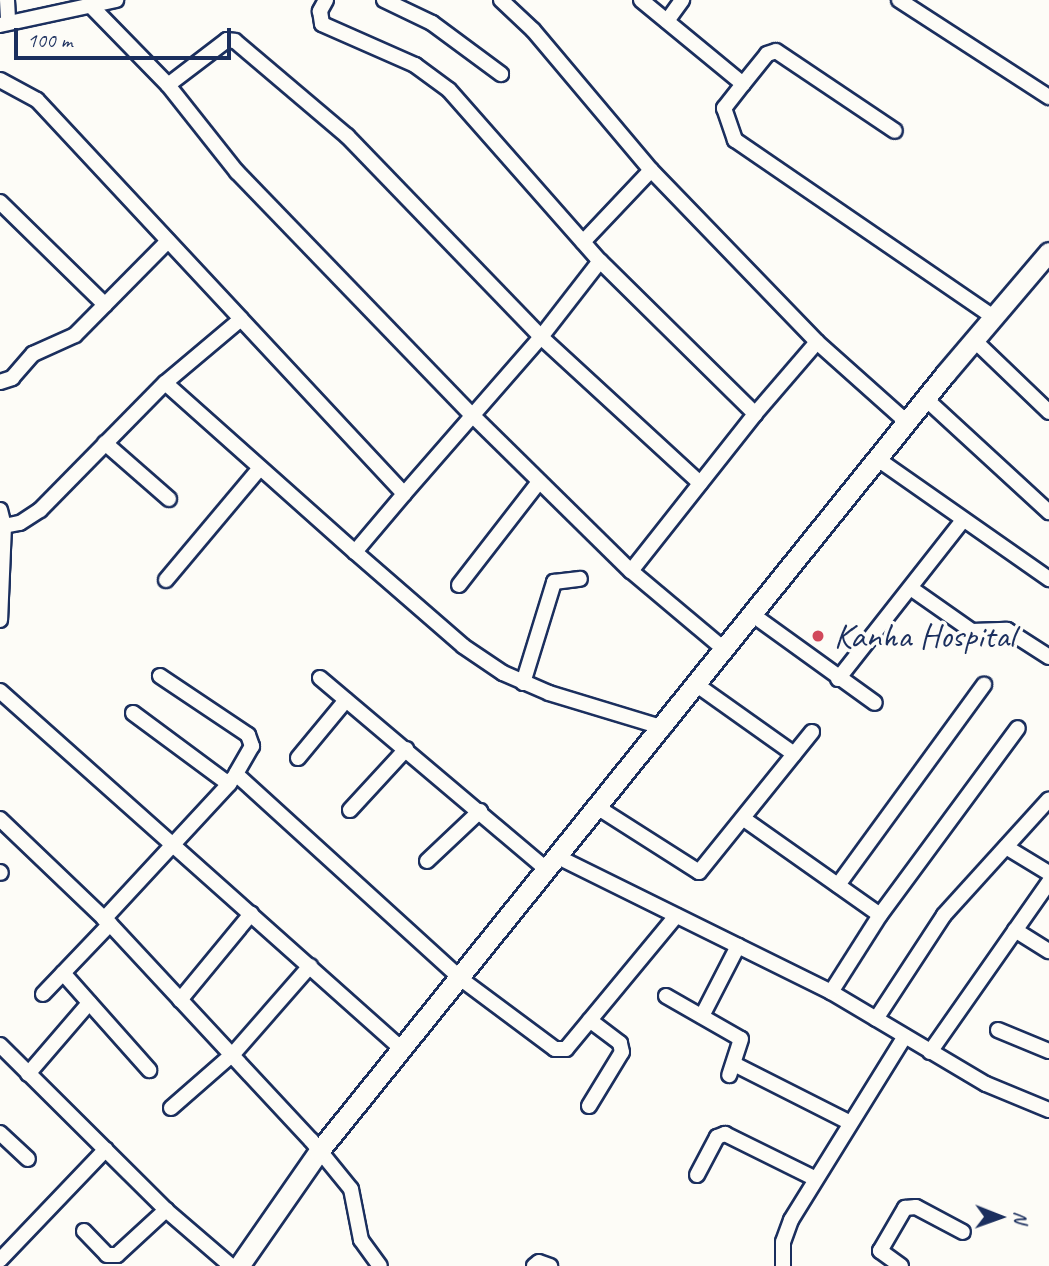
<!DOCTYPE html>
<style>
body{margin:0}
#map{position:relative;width:1049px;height:1266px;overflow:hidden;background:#fdfcf7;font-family:Caveat,sans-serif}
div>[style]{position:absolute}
.roads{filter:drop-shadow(2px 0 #1b2f5e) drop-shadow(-2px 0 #1b2f5e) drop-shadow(0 2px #1b2f5e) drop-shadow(0 -2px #1b2f5e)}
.street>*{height:14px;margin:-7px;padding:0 7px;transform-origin:7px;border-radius:7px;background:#fdfcf7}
.secondary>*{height:19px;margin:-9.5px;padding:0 9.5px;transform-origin:9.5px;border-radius:9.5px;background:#fdfcf7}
.dots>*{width:19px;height:19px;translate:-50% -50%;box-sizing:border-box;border:4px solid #fdfcf7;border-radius:50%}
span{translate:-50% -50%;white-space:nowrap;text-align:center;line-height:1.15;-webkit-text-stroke:7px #fdfcf7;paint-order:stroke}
.poi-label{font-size:35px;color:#1b2f5e}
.left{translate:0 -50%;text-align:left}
.north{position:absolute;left:965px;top:1182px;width:70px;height:70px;-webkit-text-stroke:5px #fdfcf7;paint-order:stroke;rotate:91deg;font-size:19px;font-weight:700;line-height:28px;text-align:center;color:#1b2f5e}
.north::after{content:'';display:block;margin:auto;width:24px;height:32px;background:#1b2f5e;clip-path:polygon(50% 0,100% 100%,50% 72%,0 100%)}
.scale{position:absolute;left:14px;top:28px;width:217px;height:32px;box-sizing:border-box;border:4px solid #1b2f5e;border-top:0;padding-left:9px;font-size:21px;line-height:24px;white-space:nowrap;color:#1b2f5e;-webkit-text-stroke:5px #fdfcf7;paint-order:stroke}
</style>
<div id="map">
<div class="roads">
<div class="street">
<div style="left:7px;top:0;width:22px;rotate:87deg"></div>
<div style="left:326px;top:0;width:13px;rotate:119deg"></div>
<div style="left:320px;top:11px;width:13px;rotate:81deg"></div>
<div style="left:322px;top:24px;width:102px;rotate:23.8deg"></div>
<div style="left:415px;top:65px;width:42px;rotate:36.3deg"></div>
<div style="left:449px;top:90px;width:228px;rotate:48.6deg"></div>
<div style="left:600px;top:261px;width:218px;rotate:44.6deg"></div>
<div style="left:755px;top:414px;width:95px;rotate:-49.3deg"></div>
<div style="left:384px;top:0;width:53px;rotate:25.6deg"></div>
<div style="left:432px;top:23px;width:86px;rotate:36.5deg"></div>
<div style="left:501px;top:0;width:44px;rotate:43.2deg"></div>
<div style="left:533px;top:30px;width:183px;rotate:49.9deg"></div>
<div style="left:651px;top:170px;width:239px;rotate:46deg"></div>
<div style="left:817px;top:342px;width:122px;rotate:41.7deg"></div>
<div style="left:641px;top:0;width:132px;rotate:39.5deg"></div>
<div style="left:743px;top:84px;width:31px;rotate:128deg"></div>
<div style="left:724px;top:108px;width:34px;rotate:71deg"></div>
<div style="left:735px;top:140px;width:315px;rotate:34.4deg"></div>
<div style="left:899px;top:0;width:179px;rotate:32.9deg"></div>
<div style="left:92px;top:7px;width:109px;rotate:45.7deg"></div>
<div style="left:168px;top:85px;width:111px;rotate:51.6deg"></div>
<div style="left:237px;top:172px;width:337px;rotate:46deg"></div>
<div style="left:471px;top:414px;width:224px;rotate:44.5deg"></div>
<div style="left:631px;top:571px;width:123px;rotate:40deg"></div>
<div style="left:667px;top:21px;width:26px;rotate:-54deg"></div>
<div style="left:0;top:25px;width:119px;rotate:-12.2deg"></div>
<div style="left:0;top:80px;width:42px;rotate:28.4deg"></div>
<div style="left:37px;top:100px;width:299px;rotate:47deg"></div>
<div style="left:743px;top:84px;width:38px;rotate:-51deg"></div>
<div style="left:767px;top:54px;width:9px;rotate:-18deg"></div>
<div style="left:776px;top:51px;width:143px;rotate:33.9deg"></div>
<div style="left:168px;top:85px;width:74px;rotate:-37.3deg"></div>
<div style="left:227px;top:40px;width:8px;rotate:7deg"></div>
<div style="left:235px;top:41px;width:147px;rotate:40.3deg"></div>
<div style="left:347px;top:136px;width:279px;rotate:46deg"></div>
<div style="left:541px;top:337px;width:216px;rotate:42.6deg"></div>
<div style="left:0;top:202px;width:147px;rotate:44.4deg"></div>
<div style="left:583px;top:242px;width:99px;rotate:-46.6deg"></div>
<div style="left:974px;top:340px;width:104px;rotate:43.8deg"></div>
<div style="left:0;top:382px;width:13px;rotate:-18deg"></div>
<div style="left:12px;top:378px;width:32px;rotate:-49deg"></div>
<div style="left:33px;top:354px;width:46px;rotate:-24.3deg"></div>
<div style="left:75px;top:335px;width:132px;rotate:-45.3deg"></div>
<div style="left:927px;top:400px;width:166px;rotate:42.6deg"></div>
<div style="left:105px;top:443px;width:85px;rotate:41.2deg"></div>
<div style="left:879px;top:460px;width:208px;rotate:35deg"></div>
<div style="left:404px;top:494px;width:76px;rotate:130.2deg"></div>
<div style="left:355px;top:552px;width:254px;rotate:-138.3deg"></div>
<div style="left:165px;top:383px;width:99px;rotate:-40.1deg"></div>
<div style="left:241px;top:319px;width:239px;rotate:47deg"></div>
<div style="left:404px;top:494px;width:208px;rotate:-48.9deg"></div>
<div style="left:541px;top:337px;width:96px;rotate:-52.2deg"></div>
<div style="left:0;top:510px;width:16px;rotate:76deg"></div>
<div style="left:4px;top:526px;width:94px;rotate:92.4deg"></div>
<div style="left:4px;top:526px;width:16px;rotate:-11deg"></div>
<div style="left:20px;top:523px;width:24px;rotate:-33deg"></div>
<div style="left:40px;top:510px;width:178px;rotate:-45.5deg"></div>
<div style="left:355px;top:552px;width:143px;rotate:41deg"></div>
<div style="left:463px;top:646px;width:48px;rotate:34deg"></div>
<div style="left:503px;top:673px;width:50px;rotate:23.5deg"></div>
<div style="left:549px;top:693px;width:120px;rotate:16.9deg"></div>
<div style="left:631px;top:571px;width:200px;rotate:-51.7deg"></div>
<div style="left:166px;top:580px;width:145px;rotate:-50deg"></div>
<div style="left:459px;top:585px;width:130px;rotate:-52.2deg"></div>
<div style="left:912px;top:589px;width:73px;rotate:35deg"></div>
<div style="left:972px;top:631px;width:35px;rotate:-2deg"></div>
<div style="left:1007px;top:630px;width:50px;rotate:32.7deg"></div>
<div style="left:753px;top:615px;width:150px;rotate:35.8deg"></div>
<div style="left:160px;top:676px;width:106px;rotate:33.8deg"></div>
<div style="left:248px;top:735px;width:12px;rotate:70deg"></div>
<div style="left:252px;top:746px;width:32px;rotate:120deg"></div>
<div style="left:236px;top:774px;width:304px;rotate:42.3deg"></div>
<div style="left:461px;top:979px;width:117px;rotate:36.7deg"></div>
<div style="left:555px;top:1049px;width:11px"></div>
<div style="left:566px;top:1049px;width:173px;rotate:-50.4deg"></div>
<div style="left:320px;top:678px;width:297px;rotate:40.2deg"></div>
<div style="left:838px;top:679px;width:202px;rotate:-51.8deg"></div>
<div style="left:523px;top:683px;width:106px;rotate:-72.9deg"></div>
<div style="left:554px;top:582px;width:26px;rotate:-7deg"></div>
<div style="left:697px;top:685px;width:119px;rotate:35.4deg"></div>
<div style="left:0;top:691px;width:540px;rotate:41.7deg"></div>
<div style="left:133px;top:713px;width:119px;rotate:36.5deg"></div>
<div style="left:229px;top:784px;width:7px;rotate:-56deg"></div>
<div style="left:298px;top:758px;width:75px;rotate:-50.4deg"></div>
<div style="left:597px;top:807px;width:121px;rotate:32.5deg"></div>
<div style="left:699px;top:872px;width:180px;rotate:-51.1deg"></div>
<div style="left:350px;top:810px;width:83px;rotate:-47.4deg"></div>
<div style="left:0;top:819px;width:152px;rotate:43.7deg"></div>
<div style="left:110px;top:924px;width:295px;rotate:47.1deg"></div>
<div style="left:311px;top:1140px;width:63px;rotate:50.8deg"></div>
<div style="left:351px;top:1189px;width:52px;rotate:78.9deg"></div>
<div style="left:361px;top:1240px;width:32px;rotate:54deg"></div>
<div style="left:744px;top:819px;width:166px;rotate:35.2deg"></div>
<div style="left:1006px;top:847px;width:50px;rotate:31.2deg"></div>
<div style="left:558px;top:857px;width:305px;rotate:26.3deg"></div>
<div style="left:831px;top:992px;width:180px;rotate:30.7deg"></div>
<div style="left:986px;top:1084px;width:68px;rotate:22.4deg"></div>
<div style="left:427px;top:861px;width:73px;rotate:-43.3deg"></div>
<div style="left:0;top:872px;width:1px;rotate:45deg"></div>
<div style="left:838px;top:885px;width:248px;rotate:-53.9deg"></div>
<div style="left:104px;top:919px;width:184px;rotate:-47.2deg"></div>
<div style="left:1015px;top:930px;width:40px;rotate:32deg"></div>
<div style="left:63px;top:973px;width:130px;rotate:48.4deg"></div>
<div style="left:831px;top:992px;width:91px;rotate:-57.5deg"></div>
<div style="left:880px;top:915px;width:232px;rotate:-53.6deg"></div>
<div style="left:43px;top:994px;width:97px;rotate:-46.3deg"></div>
<div style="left:666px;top:996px;width:86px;rotate:29.8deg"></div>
<div style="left:741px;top:1039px;width:38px;rotate:108deg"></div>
<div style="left:180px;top:1000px;width:112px;rotate:-50.5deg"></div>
<div style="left:702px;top:1016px;width:79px;rotate:-62.8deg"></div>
<div style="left:876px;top:1019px;width:124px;rotate:-56.8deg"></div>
<div style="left:944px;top:915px;width:156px;rotate:-47.8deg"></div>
<div style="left:998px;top:1030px;width:55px;rotate:22.4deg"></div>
<div style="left:0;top:1045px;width:234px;rotate:44.8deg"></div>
<div style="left:166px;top:1210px;width:86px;rotate:40.7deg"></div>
<div style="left:930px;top:1052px;width:208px;rotate:-55deg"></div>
<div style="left:734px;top:1064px;width:129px;rotate:26.8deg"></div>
<div style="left:28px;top:1074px;width:94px;rotate:-49.3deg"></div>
<div style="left:589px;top:1106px;width:63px;rotate:-58.6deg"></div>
<div style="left:622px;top:1052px;width:9px;rotate:-103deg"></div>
<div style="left:620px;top:1043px;width:38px;rotate:-143deg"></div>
<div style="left:171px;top:1108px;width:82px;rotate:-41.1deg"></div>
<div style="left:233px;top:1054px;width:117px;rotate:-48.8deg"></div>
<div style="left:0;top:1133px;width:38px;rotate:43deg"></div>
<div style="left:697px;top:1175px;width:43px;rotate:-62.2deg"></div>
<div style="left:717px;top:1137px;width:9px;rotate:-21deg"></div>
<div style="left:725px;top:1134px;width:99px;rotate:26.3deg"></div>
<div style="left:84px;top:1231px;width:33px;rotate:46deg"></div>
<div style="left:107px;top:1255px;width:10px"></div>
<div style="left:117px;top:1255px;width:67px;rotate:-42.6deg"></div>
<div style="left:0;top:1260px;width:153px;rotate:-46.3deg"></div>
<div style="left:534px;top:1266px;width:6px;rotate:-39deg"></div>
<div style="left:539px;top:1262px;width:12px;rotate:20deg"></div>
<div style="left:783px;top:1266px;width:24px;rotate:-90deg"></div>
<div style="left:783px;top:1242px;width:23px;rotate:-70deg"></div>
<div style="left:791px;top:1220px;width:216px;rotate:-58.2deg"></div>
<div style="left:901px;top:1266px;width:26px;rotate:-144deg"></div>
<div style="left:880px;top:1251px;width:50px;rotate:-59.8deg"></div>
<div style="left:905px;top:1208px;width:11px;rotate:-5deg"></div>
<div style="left:916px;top:1207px;width:53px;rotate:28deg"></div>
</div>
<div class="secondary">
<div style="left:239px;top:1266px;width:140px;rotate:-55.2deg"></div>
<div style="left:319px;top:1151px;width:998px;rotate:-51.14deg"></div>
<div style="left:945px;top:374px;width:160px;rotate:-49.6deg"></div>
</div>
</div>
<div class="dots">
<div style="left:818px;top:636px;background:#d1495b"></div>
</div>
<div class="poi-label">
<span class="left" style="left:834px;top:636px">Kanha Hospital</span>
</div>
<div class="north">N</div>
<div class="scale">100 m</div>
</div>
